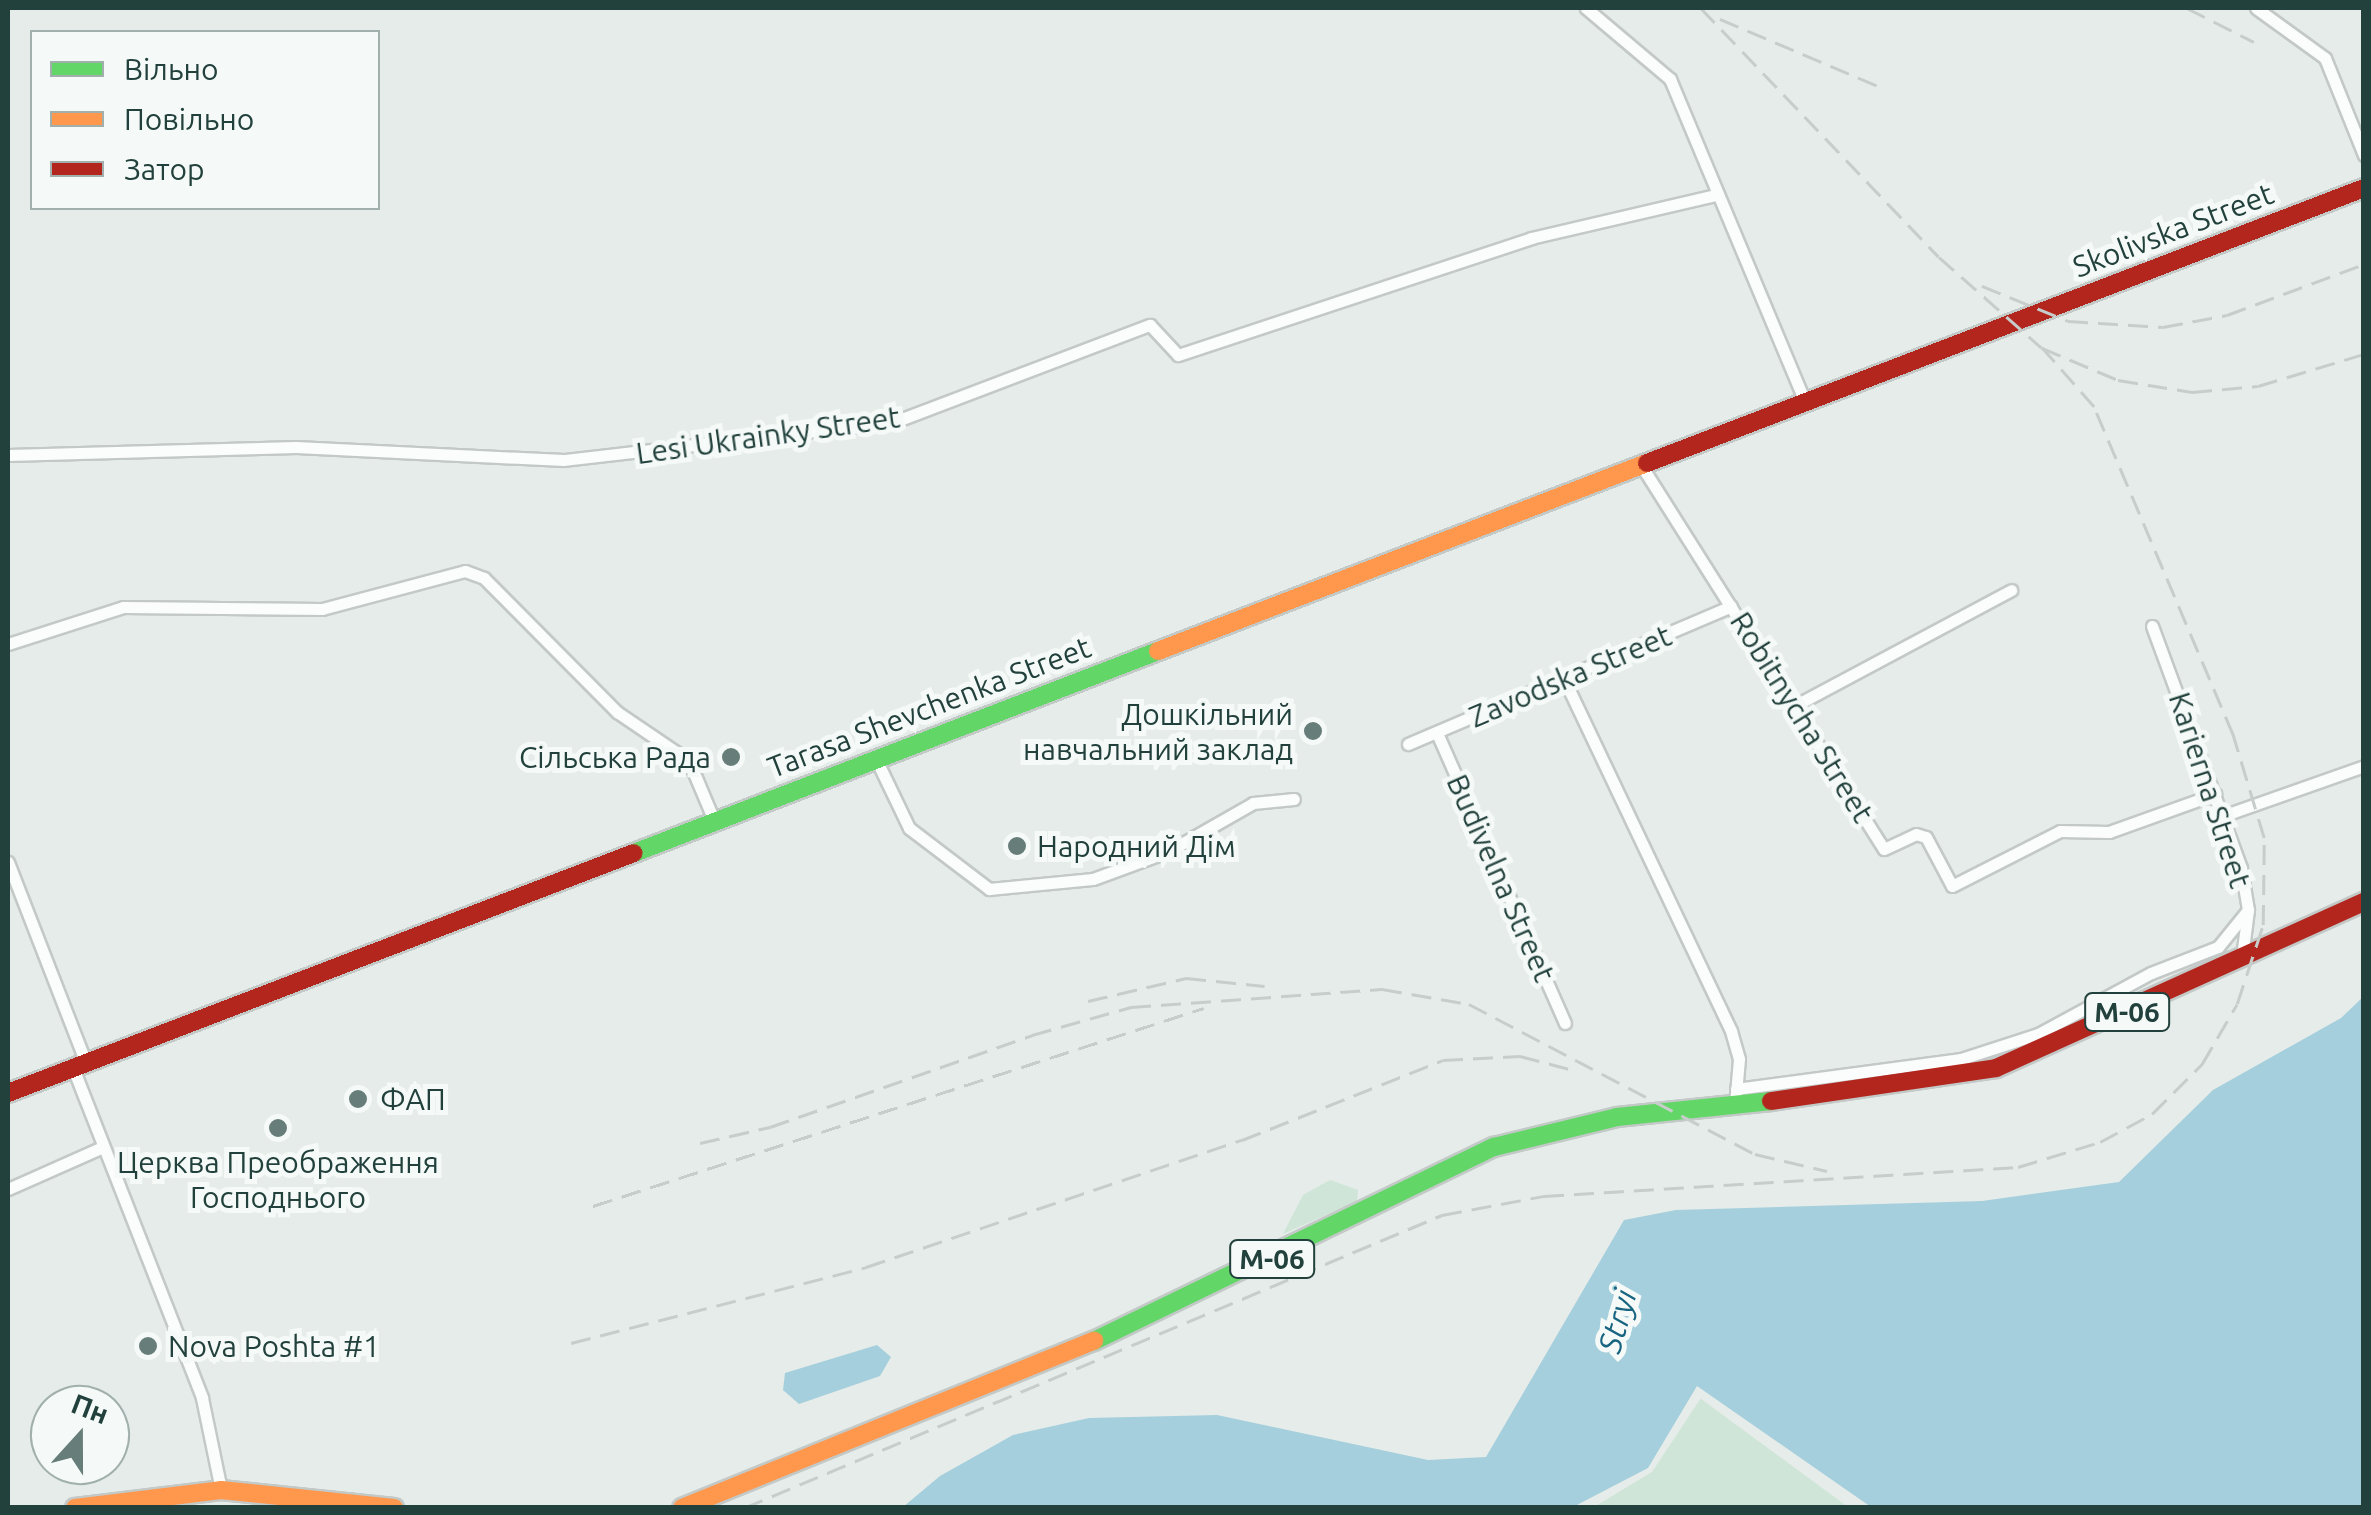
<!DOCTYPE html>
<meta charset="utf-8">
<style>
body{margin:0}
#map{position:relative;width:2371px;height:1515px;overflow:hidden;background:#e6ece9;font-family:Ubuntu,sans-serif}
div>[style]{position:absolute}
.green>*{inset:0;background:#cee5d7}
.water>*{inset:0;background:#a5cfdc}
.roads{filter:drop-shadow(2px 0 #c3c9c7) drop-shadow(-2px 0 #c3c9c7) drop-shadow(0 2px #c3c9c7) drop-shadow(0 -2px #c3c9c7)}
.street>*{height:11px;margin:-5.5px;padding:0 5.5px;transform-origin:5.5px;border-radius:5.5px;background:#fbfcfc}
.fast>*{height:18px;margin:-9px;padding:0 9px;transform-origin:9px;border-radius:9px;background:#63d668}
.slow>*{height:18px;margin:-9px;padding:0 9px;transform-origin:9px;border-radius:9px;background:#ff974d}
.jam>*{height:18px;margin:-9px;padding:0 9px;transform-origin:9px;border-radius:9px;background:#b3261e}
.rail>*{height:2.5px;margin-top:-1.25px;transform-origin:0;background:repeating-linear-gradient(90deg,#c7cdcb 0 20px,transparent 0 30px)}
.dots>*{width:28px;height:28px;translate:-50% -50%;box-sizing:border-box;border:5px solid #f5faf8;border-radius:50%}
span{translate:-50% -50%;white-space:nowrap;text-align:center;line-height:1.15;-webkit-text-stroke:10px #f5faf8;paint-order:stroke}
.shield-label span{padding:2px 8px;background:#f5faf8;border:2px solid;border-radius:8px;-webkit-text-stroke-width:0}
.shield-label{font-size:28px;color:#22413c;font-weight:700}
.street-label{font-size:30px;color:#22413c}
.poi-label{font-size:30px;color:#22413c}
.right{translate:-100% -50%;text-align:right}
.left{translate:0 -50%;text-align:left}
.water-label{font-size:32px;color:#186481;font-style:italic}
.frame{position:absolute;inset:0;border:10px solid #22413c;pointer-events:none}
.legend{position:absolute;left:30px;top:30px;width:350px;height:180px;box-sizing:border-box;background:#f5faf8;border:2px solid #a1b0ad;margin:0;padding:12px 18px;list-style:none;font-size:30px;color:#22413c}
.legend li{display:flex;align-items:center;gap:20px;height:50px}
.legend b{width:50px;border:2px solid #a1b0ad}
.north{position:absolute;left:30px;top:1385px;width:100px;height:100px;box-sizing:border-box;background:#f5faf8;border:2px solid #a1b0ad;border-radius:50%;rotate:21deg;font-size:28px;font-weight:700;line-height:40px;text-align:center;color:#22413c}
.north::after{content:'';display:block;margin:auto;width:35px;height:45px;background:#677d79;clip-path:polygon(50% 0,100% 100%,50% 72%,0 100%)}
</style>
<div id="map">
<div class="green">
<div style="clip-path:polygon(1330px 1180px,1358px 1190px,1357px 1201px,1283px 1234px,1303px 1195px)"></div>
<div style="clip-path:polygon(1701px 1398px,1701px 1399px,1848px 1507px,1594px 1507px,1652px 1472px)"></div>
</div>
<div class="water">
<div style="clip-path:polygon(2363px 997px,2363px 1507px,1871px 1507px,1697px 1386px,1648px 1468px,1573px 1507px,903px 1507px,940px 1476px,1013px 1435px,1089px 1418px,1217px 1415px,1428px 1460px,1486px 1457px,1624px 1220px,1676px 1210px,1982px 1201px,2119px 1182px,2213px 1090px,2341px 1018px)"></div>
<div style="clip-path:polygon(877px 1345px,891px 1357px,880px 1376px,799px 1404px,783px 1390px,785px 1373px)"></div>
</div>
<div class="roads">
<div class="street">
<div style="left:1586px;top:8px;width:110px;rotate:40.2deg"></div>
<div style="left:1670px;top:79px;width:349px;rotate:67.3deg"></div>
<div style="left:2256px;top:8px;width:85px;rotate:35.9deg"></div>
<div style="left:2325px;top:58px;width:105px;rotate:68.1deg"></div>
<div style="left:8px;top:455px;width:288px;rotate:-1.6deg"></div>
<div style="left:296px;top:447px;width:268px;rotate:2.8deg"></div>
<div style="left:564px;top:460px;width:332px;rotate:-6.6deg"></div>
<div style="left:894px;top:422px;width:274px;rotate:-20.8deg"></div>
<div style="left:1150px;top:325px;width:41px;rotate:47deg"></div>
<div style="left:1178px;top:355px;width:372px;rotate:-18.3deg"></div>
<div style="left:1531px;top:238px;width:190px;rotate:-13.1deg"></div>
<div style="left:1641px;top:465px;width:454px;rotate:57.7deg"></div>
<div style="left:1884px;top:849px;width:35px;rotate:-25deg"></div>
<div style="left:1916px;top:834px;width:10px;rotate:17deg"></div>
<div style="left:1926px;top:837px;width:55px;rotate:62deg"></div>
<div style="left:1952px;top:886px;width:121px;rotate:-27deg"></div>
<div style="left:2060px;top:831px;width:49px;rotate:1.2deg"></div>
<div style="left:2109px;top:832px;width:113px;rotate:-19.7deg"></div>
<div style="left:2152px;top:626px;width:258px;rotate:69.8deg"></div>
<div style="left:2241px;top:868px;width:43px;rotate:80.5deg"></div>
<div style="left:2248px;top:910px;width:47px;rotate:97.3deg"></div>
<div style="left:8px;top:644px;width:121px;rotate:-17.8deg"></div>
<div style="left:123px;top:607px;width:199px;rotate:0.6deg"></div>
<div style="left:322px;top:609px;width:148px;rotate:-14.9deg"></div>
<div style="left:465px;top:571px;width:20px;rotate:20deg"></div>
<div style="left:484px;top:578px;width:189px;rotate:45.2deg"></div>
<div style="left:617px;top:712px;width:87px;rotate:34.2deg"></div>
<div style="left:689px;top:761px;width:62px;rotate:67.2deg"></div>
<div style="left:1564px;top:679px;width:390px;rotate:64.6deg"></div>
<div style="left:1731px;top:1031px;width:29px;rotate:74deg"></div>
<div style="left:1739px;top:1059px;width:37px;rotate:95deg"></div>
<div style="left:1796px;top:705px;width:244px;rotate:-28.1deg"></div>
<div style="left:1437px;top:733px;width:317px;rotate:66.2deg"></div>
<div style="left:1408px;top:744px;width:351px;rotate:-23.1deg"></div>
<div style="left:875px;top:757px;width:79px;rotate:64.4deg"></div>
<div style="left:909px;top:828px;width:101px;rotate:37.3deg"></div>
<div style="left:989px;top:889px;width:104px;rotate:-5.5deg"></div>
<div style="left:1093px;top:879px;width:81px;rotate:-20.2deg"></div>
<div style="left:1169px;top:851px;width:97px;rotate:-29.7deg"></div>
<div style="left:1253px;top:803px;width:41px;rotate:-5.6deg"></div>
<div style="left:2225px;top:815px;width:147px;rotate:-19.4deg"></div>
<div style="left:8px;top:862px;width:216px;rotate:68.8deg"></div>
<div style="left:73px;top:1068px;width:354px;rotate:68.6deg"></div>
<div style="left:202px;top:1398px;width:94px;rotate:78.3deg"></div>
<div style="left:1736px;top:1089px;width:227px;rotate:-7.6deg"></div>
<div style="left:1961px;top:1059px;width:81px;rotate:-18deg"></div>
<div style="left:2038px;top:1034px;width:128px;rotate:-28.4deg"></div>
<div style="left:2151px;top:973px;width:72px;rotate:-21.2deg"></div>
<div style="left:2218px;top:947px;width:48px;rotate:-51deg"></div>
<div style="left:8px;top:1189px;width:104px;rotate:-23.9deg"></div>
</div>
<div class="fast">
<div style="left:634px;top:853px;width:562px;rotate:-21.08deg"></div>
<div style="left:1094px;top:1341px;width:445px;rotate:-25.9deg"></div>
<div style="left:1494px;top:1147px;width:127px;rotate:-13.7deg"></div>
<div style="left:1617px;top:1117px;width:155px;rotate:-5.9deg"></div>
</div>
<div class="slow">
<div style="left:1158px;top:651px;width:524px;rotate:-21.03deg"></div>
<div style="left:75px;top:1508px;width:147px;rotate:-7deg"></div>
<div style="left:221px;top:1490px;width:174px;rotate:5.9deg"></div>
<div style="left:682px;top:1508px;width:445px;rotate:-22.1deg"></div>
</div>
<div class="jam">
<div style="left:1647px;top:463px;width:768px;rotate:-20.98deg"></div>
<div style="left:8px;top:1093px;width:670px;rotate:-20.98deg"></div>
<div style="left:1771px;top:1101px;width:227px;rotate:-8.3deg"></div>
<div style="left:1996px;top:1068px;width:404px;rotate:-24.3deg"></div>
</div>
</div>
<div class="rail">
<div style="left:1701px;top:8px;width:344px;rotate:46.3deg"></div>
<div style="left:1939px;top:257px;width:137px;rotate:41.5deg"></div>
<div style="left:2042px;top:348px;width:82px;rotate:22.8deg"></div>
<div style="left:2118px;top:380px;width:75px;rotate:9.2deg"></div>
<div style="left:2192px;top:392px;width:66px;rotate:-5.2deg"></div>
<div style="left:2258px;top:386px;width:111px;rotate:-16.8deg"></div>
<div style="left:2187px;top:8px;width:75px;rotate:26.9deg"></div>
<div style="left:1720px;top:19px;width:179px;rotate:23deg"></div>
<div style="left:1982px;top:286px;width:93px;rotate:22.1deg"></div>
<div style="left:2068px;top:321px;width:95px;rotate:3.6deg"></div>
<div style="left:2163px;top:327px;width:65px;rotate:-10.6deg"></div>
<div style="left:2227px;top:315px;width:146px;rotate:-20.4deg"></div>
<div style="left:1088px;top:1001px;width:101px;rotate:-13.2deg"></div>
<div style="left:1186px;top:978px;width:79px;rotate:5.8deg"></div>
<div style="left:700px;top:1143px;width:72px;rotate:-12.9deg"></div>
<div style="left:770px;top:1127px;width:278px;rotate:-19.3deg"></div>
<div style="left:1032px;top:1035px;width:103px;rotate:-15.8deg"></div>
<div style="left:1131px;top:1007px;width:252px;rotate:-4.1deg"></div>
<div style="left:1382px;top:989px;width:88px;rotate:9.8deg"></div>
<div style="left:1469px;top:1004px;width:323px;rotate:27.7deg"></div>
<div style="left:1755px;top:1154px;width:74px;rotate:13.3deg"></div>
<div style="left:593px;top:1206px;width:642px;rotate:-17.96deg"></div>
<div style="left:571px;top:1343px;width:305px;rotate:-14.4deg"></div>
<div style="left:866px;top:1267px;width:397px;rotate:-18.7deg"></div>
<div style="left:1242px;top:1140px;width:216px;rotate:-21.7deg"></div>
<div style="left:1443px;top:1060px;width:77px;rotate:-3deg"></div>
<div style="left:1520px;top:1056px;width:59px;rotate:14.7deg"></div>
<div style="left:744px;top:1508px;width:757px;rotate:-22.77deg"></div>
<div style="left:1442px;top:1215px;width:104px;rotate:-10.6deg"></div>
<div style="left:1544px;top:1196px;width:475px;rotate:-3.5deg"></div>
<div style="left:2018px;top:1167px;width:86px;rotate:-17deg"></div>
<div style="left:2100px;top:1142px;width:59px;rotate:-28.3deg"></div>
<div style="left:2152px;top:1114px;width:71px;rotate:-45deg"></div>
<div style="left:2202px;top:1064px;width:69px;rotate:-59.7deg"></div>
<div style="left:2237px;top:1004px;width:83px;rotate:-71.8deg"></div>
<div style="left:2263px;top:925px;width:87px;rotate:-89.3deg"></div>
<div style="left:2264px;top:838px;width:108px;rotate:-106.8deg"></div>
<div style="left:2233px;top:735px;width:356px;rotate:-113deg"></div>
<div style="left:2094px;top:407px;width:79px;rotate:-131.4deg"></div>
</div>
<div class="dots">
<div style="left:1313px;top:731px;background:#677d79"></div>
<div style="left:731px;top:757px;background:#677d79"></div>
<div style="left:1017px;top:846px;background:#677d79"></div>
<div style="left:358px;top:1099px;background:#677d79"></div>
<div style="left:278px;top:1128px;background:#677d79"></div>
<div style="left:148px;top:1346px;background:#677d79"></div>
</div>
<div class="shield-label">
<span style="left:2127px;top:1012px">М-06</span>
<span style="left:1272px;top:1259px">М-06</span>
</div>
<div class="street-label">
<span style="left:2173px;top:230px;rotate:-21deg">Skolivska Street</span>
<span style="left:768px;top:435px;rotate:-8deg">Lesi Ukrainky Street</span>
<span style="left:1570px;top:676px;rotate:-23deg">Zavodska Street</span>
<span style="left:929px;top:707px;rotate:-21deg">Tarasa Shevchenka Street</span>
<span style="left:1802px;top:717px;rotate:58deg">Robitnycha Street</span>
<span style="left:2210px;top:790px;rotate:72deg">Karierna Street</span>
<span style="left:1501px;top:878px;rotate:66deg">Budivelna Street</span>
</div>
<div class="poi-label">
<span class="right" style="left:1293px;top:731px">Дошкільний<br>навчальний заклад</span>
<span class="right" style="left:711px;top:757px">Сільська Рада</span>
<span class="left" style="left:1037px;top:846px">Народний Дім</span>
<span class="left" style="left:380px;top:1099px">ФАП</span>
<span style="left:278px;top:1179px">Церква Преображення<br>Господнього</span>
<span class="left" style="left:168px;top:1346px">Nova Poshta #1</span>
</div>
<div class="water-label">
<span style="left:1617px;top:1321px;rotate:-74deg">Stryi</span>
</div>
<div class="frame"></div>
<ul class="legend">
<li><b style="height:12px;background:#63d668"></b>Вільно</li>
<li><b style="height:12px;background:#ff974d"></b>Повільно</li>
<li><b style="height:12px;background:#b3261e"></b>Затор</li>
</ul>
<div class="north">Пн</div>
</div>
